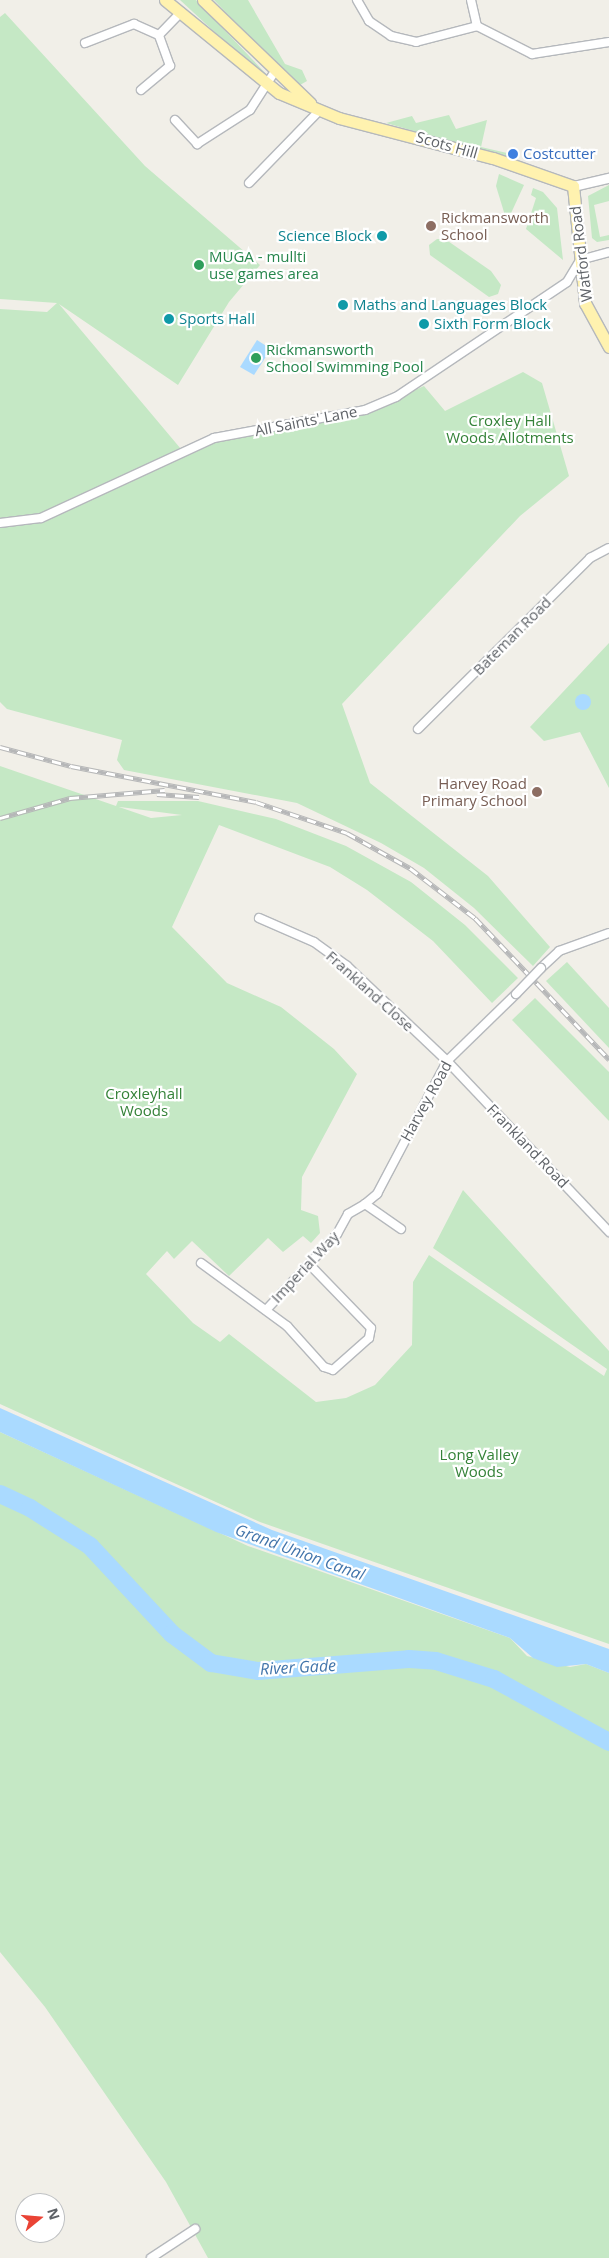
<!DOCTYPE html>
<style>
body{margin:0}
#map{position:relative;width:609px;height:2258px;overflow:hidden;background:#f1efe8;font-family:"Open Sans",sans-serif}
div>[style]{position:absolute}
.green>*{inset:0;background:#c5e8c5}
.water>*{inset:0;background:#aadaff}
.round{border-radius:50%}
.river>*{height:18px;margin:-9px;padding:0 9px;transform-origin:9px;border-radius:9px;background:#aadaff}
.roads{filter:drop-shadow(1px 0 #b5b8bc) drop-shadow(-1px 0 #b5b8bc) drop-shadow(0 1px #b5b8bc) drop-shadow(0 -1px #b5b8bc)}
.minor>*{height:8px;margin:-4px;padding:0 4px;transform-origin:4px;border-radius:4px;background:#fff}
.tertiary>*{height:9px;margin:-4.5px;padding:0 4.5px;transform-origin:4.5px;border-radius:4.5px;background:#fff}
.primary>*{height:11px;margin:-5.5px;padding:0 5.5px;transform-origin:5.5px;border-radius:5.5px;background:#fff2af}
.rail>*{height:5px;margin-top:-2.5px;transform-origin:0;background:repeating-linear-gradient(90deg,#fff 0 9px,#b6b7b8 0 18px);box-sizing:border-box;border-block:1px solid #b6b7b8}
.bridges{filter:drop-shadow(1px 0 #b5b8bc) drop-shadow(-1px 0 #b5b8bc) drop-shadow(0 1px #b5b8bc) drop-shadow(0 -1px #b5b8bc)}
.minor-bridge>*{height:8px;margin:-4px;padding:0 4px;transform-origin:4px;border-radius:4px;background:#fff}
.dots>*{width:14px;height:14px;translate:-50% -50%;box-sizing:border-box;border:2px solid #fff;border-radius:50%}
span{translate:-50% -50%;white-space:nowrap;text-align:center;line-height:1.15;-webkit-text-stroke:4.5px #fff;paint-order:stroke}
.street-label{font-size:15px;color:#5f6368}
.shop-label{font-size:15px;color:#366cbe}
.left{translate:0 -50%;text-align:left}
.education-label{font-size:15px;color:#785e54}
.right{translate:-100% -50%;text-align:right}
.culture-label{font-size:15px;color:#0d838f}
.leisure-label{font-size:15px;color:#27864d}
.park-label{font-size:15px;color:#348238}
.water-label{font-size:16px;color:#4174aa;font-style:italic}
.north{position:absolute;left:15px;top:2193px;width:50px;height:50px;box-sizing:border-box;background:#fff;border:1px solid #bfc1c3;border-radius:50%;rotate:73deg;font-size:14px;font-weight:700;line-height:20px;text-align:center;color:#5f6368}
.north::after{content:'';display:block;margin:auto;width:18px;height:22px;background:#ea4335;clip-path:polygon(50% 0,100% 100%,50% 72%,0 100%)}
</style>
<div id="map">
<div class="green">
<div style="clip-path:polygon(180px 0,196px 0,268px 76px,221px 38px)"></div>
<div style="clip-path:polygon(214px 0,248px 0,285px 64px,302px 70px,307px 81px,300px 85px,276px 65px)"></div>
<div style="clip-path:polygon(5px 13px,145px 166px,260px 265px,229px 302px,178px 385px,59px 304px,186px 455px,212px 443px,354px 417px,424px 386px,445px 411px,523px 372px,542px 383px,569px 476px,520px 516px,342px 704px,370px 783px,488px 876px,550px 947px,533px 966px,474px 908px,424px 868px,381px 843px,297px 803px,124px 770px,117px 760px,122px 740px,7px 709px,0 702px,0 309px,47px 312px,57px 303px,0 299px,0 17px)"></div>
<div style="clip-path:polygon(449px 115px,456px 129px,487px 120px,481px 147px,507px 153px,507px 158px,386px 123px,412px 116px,416px 123px)"></div>
<div style="clip-path:polygon(499px 174px,524px 185px,507px 222px,496px 186px)"></div>
<div style="clip-path:polygon(609px 185px,609px 201px,594px 205px,600px 237px,609px 235px,609px 240px,597px 242px,592px 238px,588px 196px)"></div>
<div style="clip-path:polygon(533px 188px,543px 192px,557px 208px,563px 260px,526px 229px,536px 198px,531px 195px)"></div>
<div style="clip-path:polygon(437px 239px,445px 239px,491px 271px,501px 285px,498px 294px,489px 297px,430px 255px,429px 245px)"></div>
<div style="clip-path:polygon(609px 643px,609px 788px,580px 732px,544px 741px,530px 727px)"></div>
<div style="clip-path:polygon(evenodd,0 766px,116px 806px,118px 801px,198px 801px,276px 819px,346px 846px,411px 882px,465px 925px,518px 978px,492px 1003px,433px 941px,367px 890px,330px 867px,219px 825px,172px 927px,227px 983px,281px 1007px,334px 1049px,357px 1074px,302px 1177px,301px 1210px,318px 1216px,320px 1233px,311px 1243px,303px 1236px,283px 1252px,268px 1238px,229px 1276px,192px 1241px,174px 1259px,167px 1251px,146px 1274px,193px 1323px,220px 1342px,229px 1334px,316px 1402px,346px 1398px,375px 1385px,412px 1345px,413px 1282px,429px 1255px,604px 1376px,607px 1369px,433px 1248px,463px 1190px,609px 1351px,609px 1644px,260px 1522px,0 1404px,0 766px,119px 807px,120px 807px,182px 815px,151px 818px,119px 807px)"></div>
<div style="clip-path:polygon(567px 962px,609px 1008px,609px 1048px,546px 981px)"></div>
<div style="clip-path:polygon(535px 998px,609px 1072px,609px 1121px,512px 1020px)"></div>
<div style="clip-path:polygon(0 1432px,248px 1546px,510px 1638px,527px 1656px,570px 1667px,586px 1664px,609px 1673px,609px 2258px,208px 2258px,166px 2182px,45px 2007px,0 1952px)"></div>
</div>
<div class="water">
<div style="clip-path:polygon(257px 340px,271px 349px,254px 375px,240px 367px)"></div>
<div class="round" style="left:575px;top:694px;width:16px;height:16px"></div>
<div style="clip-path:polygon(0 1408px,272px 1530px,609px 1649px,609px 1673px,586px 1664px,557px 1667px,533px 1658px,510px 1638px,216px 1532px,0 1432px)"></div>
<div style="clip-path:polygon(567px 1718px,609px 1736px,609px 1746px)"></div>
</div>
<div class="river">
<div style="left:0;top:1494px;width:33px;rotate:25deg"></div>
<div style="left:30px;top:1508px;width:71px;rotate:32.3deg"></div>
<div style="left:90px;top:1546px;width:120px;rotate:47deg"></div>
<div style="left:172px;top:1634px;width:49px;rotate:36.6deg"></div>
<div style="left:211px;top:1663px;width:48px;rotate:9.7deg"></div>
<div style="left:258px;top:1671px;width:151px;rotate:-4.5deg"></div>
<div style="left:409px;top:1659px;width:27px;rotate:4deg"></div>
<div style="left:436px;top:1661px;width:61px;rotate:17.2deg"></div>
<div style="left:494px;top:1679px;width:131px;rotate:28.7deg"></div>
</div>
<div class="roads">
<div class="minor">
<div style="left:357px;top:0;width:24px;rotate:60deg"></div>
<div style="left:369px;top:21px;width:27px;rotate:34deg"></div>
<div style="left:391px;top:36px;width:26px;rotate:13deg"></div>
<div style="left:416px;top:42px;width:63px;rotate:-14.7deg"></div>
<div style="left:477px;top:26px;width:62px;rotate:27deg"></div>
<div style="left:532px;top:54px;width:78px;rotate:-8.9deg"></div>
<div style="left:471px;top:0;width:27px;rotate:77deg"></div>
<div style="left:85px;top:43px;width:53px;rotate:-21.2deg"></div>
<div style="left:134px;top:24px;width:27px;rotate:24deg"></div>
<div style="left:159px;top:35px;width:32px;rotate:-46deg"></div>
<div style="left:141px;top:90px;width:38px;rotate:-40deg"></div>
<div style="left:170px;top:66px;width:33px;rotate:-110deg"></div>
<div style="left:175px;top:120px;width:33px;rotate:47deg"></div>
<div style="left:197px;top:144px;width:63px;rotate:-32.7deg"></div>
<div style="left:250px;top:110px;width:46px;rotate:-57.3deg"></div>
<div style="left:249px;top:183px;width:100px;rotate:-45.8deg"></div>
<div style="left:0;top:523px;width:41px;rotate:-7deg"></div>
<div style="left:41px;top:518px;width:191px;rotate:-24.8deg"></div>
<div style="left:214px;top:438px;width:154px;rotate:-10.5deg"></div>
<div style="left:365px;top:410px;width:34px;rotate:-23deg"></div>
<div style="left:396px;top:397px;width:206px;rotate:-33.9deg"></div>
<div style="left:567px;top:282px;width:26px;rotate:-59deg"></div>
<div style="left:580px;top:260px;width:30px;rotate:-15deg"></div>
<div style="left:418px;top:729px;width:243px;rotate:-44.8deg"></div>
<div style="left:590px;top:558px;width:21px;rotate:-28deg"></div>
<div style="left:259px;top:918px;width:60px;rotate:23.6deg"></div>
<div style="left:314px;top:942px;width:41px;rotate:36deg"></div>
<div style="left:347px;top:966px;width:138px;rotate:43.5deg"></div>
<div style="left:447px;top:1061px;width:236px;rotate:46.5deg"></div>
<div style="left:541px;top:968px;width:25px;rotate:-43deg"></div>
<div style="left:559px;top:951px;width:53px;rotate:-19.8deg"></div>
<div style="left:401px;top:1229px;width:44px;rotate:-145.2deg"></div>
<div style="left:365px;top:1204px;width:16px;rotate:-40deg"></div>
<div style="left:377px;top:1194px;width:150px;rotate:-62.2deg"></div>
<div style="left:447px;top:1061px;width:96px;rotate:-44.2deg"></div>
<div style="left:201px;top:1263px;width:107px;rotate:36.2deg"></div>
<div style="left:287px;top:1326px;width:55px;rotate:47.9deg"></div>
<div style="left:324px;top:1367px;width:9px;rotate:18deg"></div>
<div style="left:333px;top:1370px;width:48px;rotate:-41.6deg"></div>
<div style="left:369px;top:1338px;width:10px;rotate:-79deg"></div>
<div style="left:371px;top:1328px;width:88px;rotate:-134.1deg"></div>
<div style="left:266px;top:1310px;width:104px;rotate:-46.9deg"></div>
<div style="left:337px;top:1234px;width:23px;rotate:-61deg"></div>
<div style="left:348px;top:1214px;width:20px;rotate:-30deg"></div>
<div style="left:151px;top:2258px;width:53px;rotate:-33.4deg"></div>
</div>
<div class="tertiary">
<div style="left:573px;top:186px;width:37px;rotate:-13deg"></div>
</div>
<div class="primary">
<div style="left:165px;top:0;width:147px;rotate:39.2deg"></div>
<div style="left:279px;top:93px;width:65px;rotate:22.6deg"></div>
<div style="left:339px;top:118px;width:159px;rotate:14.6deg"></div>
<div style="left:493px;top:158px;width:85px;rotate:19.3deg"></div>
<div style="left:573px;top:186px;width:118px;rotate:84.1deg"></div>
<div style="left:585px;top:303px;width:50px;rotate:61.4deg"></div>
<div style="left:203px;top:0;width:149px;rotate:43.9deg"></div>
</div>
</div>
<div class="rail">
<div style="left:0;top:747px;width:73px;rotate:15deg"></div>
<div style="left:71px;top:766px;width:188px;rotate:11deg"></div>
<div style="left:256px;top:802px;width:96px;rotate:18.8deg"></div>
<div style="left:347px;top:833px;width:72px;rotate:29.1deg"></div>
<div style="left:410px;top:868px;width:82px;rotate:37.6deg"></div>
<div style="left:475px;top:918px;width:195px;rotate:46.5deg"></div>
<div style="left:157px;top:794px;width:42px;rotate:4.1deg"></div>
<div style="left:0;top:818px;width:73px;rotate:-15.9deg"></div>
<div style="left:70px;top:798px;width:95px;rotate:-4.8deg"></div>
</div>
<div class="bridges">
<div class="minor-bridge">
<div style="left:516px;top:994px;width:36px;rotate:-46deg"></div>
</div>
</div>
<div class="dots">
<div style="left:513px;top:154px;background:#3f7fe0"></div>
<div style="left:431px;top:226px;background:#8d6e63"></div>
<div style="left:382px;top:236px;background:#0f9aa8"></div>
<div style="left:199px;top:265px;background:#2e9e5b"></div>
<div style="left:343px;top:305px;background:#0f9aa8"></div>
<div style="left:169px;top:319px;background:#0f9aa8"></div>
<div style="left:424px;top:324px;background:#0f9aa8"></div>
<div style="left:256px;top:358px;background:#2e9e5b"></div>
<div style="left:537px;top:792px;background:#8d6e63"></div>
</div>
<div class="street-label">
<span style="left:447px;top:145px;rotate:16deg">Scots Hill</span>
<span style="left:581px;top:254px;rotate:-97deg">Watford Road</span>
<span style="left:306px;top:421px;rotate:-11deg">All Saints' Lane</span>
<span style="left:512px;top:636px;rotate:-45deg">Bateman Road</span>
<span style="left:370px;top:991px;rotate:42deg">Frankland Close</span>
<span style="left:426px;top:1101px;rotate:-61deg">Harvey Road</span>
<span style="left:528px;top:1146px;rotate:46deg">Frankland Road</span>
<span style="left:305px;top:1267px;rotate:-47deg">Imperial Way</span>
</div>
<div class="shop-label">
<span class="left" style="left:523px;top:154px">Costcutter</span>
</div>
<div class="education-label">
<span class="left" style="left:441px;top:226px">Rickmansworth<br>School</span>
<span class="right" style="left:527px;top:792px">Harvey Road<br>Primary School</span>
</div>
<div class="culture-label">
<span class="right" style="left:372px;top:236px">Science Block</span>
<span class="left" style="left:353px;top:305px">Maths and Languages Block</span>
<span class="left" style="left:179px;top:319px">Sports Hall</span>
<span class="left" style="left:434px;top:324px">Sixth Form Block</span>
</div>
<div class="leisure-label">
<span class="left" style="left:209px;top:265px">MUGA - mullti<br>use games area</span>
<span class="left" style="left:266px;top:358px">Rickmansworth<br>School Swimming Pool</span>
</div>
<div class="park-label">
<span style="left:510px;top:429px">Croxley Hall<br>Woods Allotments</span>
<span style="left:144px;top:1102px">Croxleyhall<br>Woods</span>
<span style="left:479px;top:1463px">Long Valley<br>Woods</span>
</div>
<div class="water-label">
<span style="left:300px;top:1552px;rotate:20deg">Grand Union Canal</span>
<span style="left:298px;top:1667px;rotate:-3deg">River Gade</span>
</div>
<div class="north">N</div>
</div>
